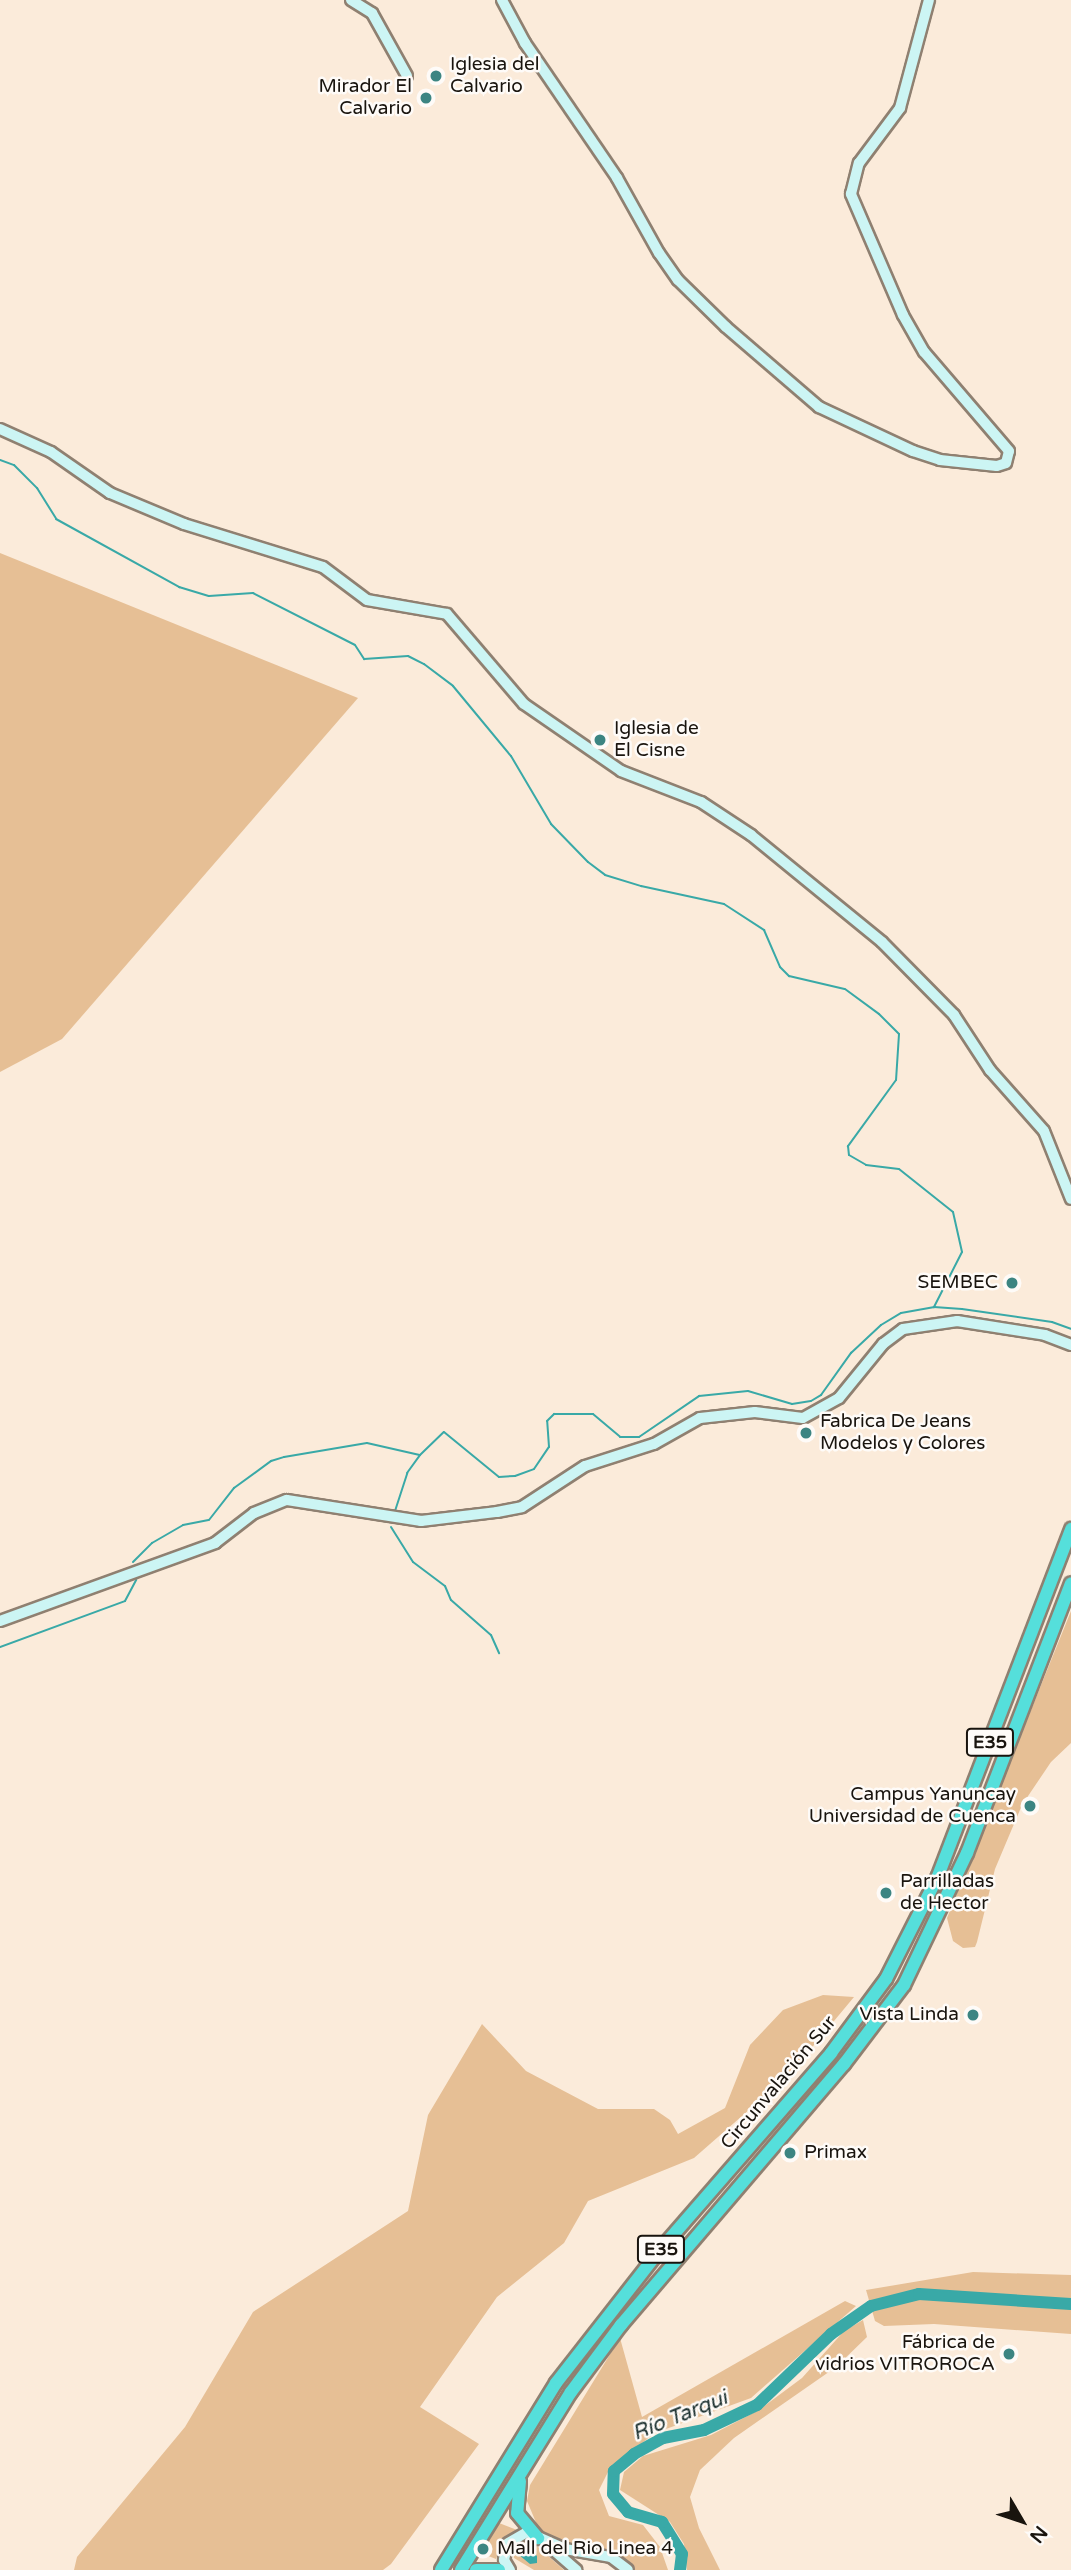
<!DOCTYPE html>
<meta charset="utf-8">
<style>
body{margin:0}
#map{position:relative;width:1071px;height:2570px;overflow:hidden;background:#fbebda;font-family:"Varela Round",sans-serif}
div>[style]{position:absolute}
.green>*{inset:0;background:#e6bf95}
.water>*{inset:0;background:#39a9a7}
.stream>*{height:2px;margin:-1px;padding:0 1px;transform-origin:1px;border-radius:1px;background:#39a9a7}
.river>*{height:12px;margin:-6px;padding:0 6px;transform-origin:6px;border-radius:6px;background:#39a9a7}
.roads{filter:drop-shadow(2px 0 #8f8071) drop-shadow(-2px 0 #8f8071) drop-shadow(0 2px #8f8071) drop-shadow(0 -2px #8f8071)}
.secondary>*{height:10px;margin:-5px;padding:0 5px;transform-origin:5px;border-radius:5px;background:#ccf5f4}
.highway>*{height:12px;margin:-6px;padding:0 6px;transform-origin:6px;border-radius:6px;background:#55dfdb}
.dots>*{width:19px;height:19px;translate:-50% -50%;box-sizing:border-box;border:4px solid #fefbf8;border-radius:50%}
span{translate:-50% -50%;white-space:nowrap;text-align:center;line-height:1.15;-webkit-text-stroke:5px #fefbf8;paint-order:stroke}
.shield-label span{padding:2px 5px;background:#fefbf8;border:2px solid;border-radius:5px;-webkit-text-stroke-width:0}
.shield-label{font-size:18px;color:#19140e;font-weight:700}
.poi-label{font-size:19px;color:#19140e}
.left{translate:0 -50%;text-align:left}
.right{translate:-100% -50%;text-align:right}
.street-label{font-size:19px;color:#19140e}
.water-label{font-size:21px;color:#1b2f2e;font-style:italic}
.north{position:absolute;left:987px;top:2486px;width:70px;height:70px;-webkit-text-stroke:5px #fefbf8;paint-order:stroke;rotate:129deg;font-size:19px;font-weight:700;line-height:28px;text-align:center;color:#19140e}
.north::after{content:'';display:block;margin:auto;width:24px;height:32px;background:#19140e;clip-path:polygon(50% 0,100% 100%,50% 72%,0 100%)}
</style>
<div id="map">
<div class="green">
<div style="clip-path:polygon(0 553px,358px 698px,62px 1039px,0 1072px)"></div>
<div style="clip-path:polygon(1071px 1611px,1071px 1743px,1051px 1762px,1022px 1805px,995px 1869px,977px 1942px,975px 1947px,963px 1948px,953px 1941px,947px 1918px)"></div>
<div style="clip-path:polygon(823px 1995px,854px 1997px,789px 2075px,694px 2158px,588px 2201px,564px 2243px,497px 2297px,420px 2407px,479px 2444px,391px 2564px,383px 2570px,74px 2570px,77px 2557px,185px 2427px,253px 2312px,408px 2211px,428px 2115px,482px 2024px,526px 2071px,598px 2109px,654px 2109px,670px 2120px,678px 2134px,725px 2108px,750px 2045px,783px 2010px)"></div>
<div style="clip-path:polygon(973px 2272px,1071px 2275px,1071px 2334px,934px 2324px,884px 2326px,875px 2321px,866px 2290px)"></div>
<div style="clip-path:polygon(845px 2301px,856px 2306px,751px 2398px,655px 2433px,610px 2468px,599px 2490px,609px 2516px,643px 2525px,660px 2547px,668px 2570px,634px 2570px,607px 2552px,565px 2547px,540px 2532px,527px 2501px,530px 2485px,620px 2338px,642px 2417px)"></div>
<div style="clip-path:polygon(863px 2320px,867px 2337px,836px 2367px,734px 2438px,700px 2470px,690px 2497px,699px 2528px,720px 2570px,687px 2570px,684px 2544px,670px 2522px,620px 2490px,624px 2472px,643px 2456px,711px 2435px,759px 2410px,802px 2378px,844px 2331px)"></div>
<div style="clip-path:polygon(499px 2523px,517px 2530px,503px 2540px,496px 2559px,478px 2552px)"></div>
<div style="clip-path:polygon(529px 2539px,564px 2570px,534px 2570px,514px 2558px,512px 2547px,517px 2540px)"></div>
</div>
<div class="water">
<div style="clip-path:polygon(522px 2544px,537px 2556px,537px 2563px,530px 2564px,519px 2555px)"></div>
</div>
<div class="stream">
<div style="left:0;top:460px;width:15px;rotate:20deg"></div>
<div style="left:14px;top:465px;width:33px;rotate:45deg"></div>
<div style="left:37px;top:488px;width:36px;rotate:58deg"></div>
<div style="left:56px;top:519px;width:141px;rotate:28.9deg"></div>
<div style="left:179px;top:587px;width:31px;rotate:17deg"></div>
<div style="left:209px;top:596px;width:44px;rotate:-3.9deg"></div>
<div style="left:253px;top:593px;width:114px;rotate:27deg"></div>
<div style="left:355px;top:645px;width:17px;rotate:57deg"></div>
<div style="left:364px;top:659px;width:44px;rotate:-3.9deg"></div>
<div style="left:408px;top:656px;width:18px;rotate:27deg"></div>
<div style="left:424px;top:664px;width:36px;rotate:37deg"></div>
<div style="left:453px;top:686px;width:91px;rotate:50.4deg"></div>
<div style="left:511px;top:756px;width:79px;rotate:59.5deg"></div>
<div style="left:551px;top:824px;width:53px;rotate:45.8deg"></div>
<div style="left:588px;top:862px;width:21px;rotate:37deg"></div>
<div style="left:605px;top:875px;width:38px;rotate:17deg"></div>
<div style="left:641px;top:886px;width:85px;rotate:12.2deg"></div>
<div style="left:724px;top:904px;width:48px;rotate:33deg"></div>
<div style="left:764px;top:930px;width:40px;rotate:66.6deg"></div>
<div style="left:780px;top:967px;width:13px;rotate:45deg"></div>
<div style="left:789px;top:976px;width:57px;rotate:13.1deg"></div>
<div style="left:845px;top:989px;width:42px;rotate:36.3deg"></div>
<div style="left:879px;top:1014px;width:28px;rotate:45deg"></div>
<div style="left:899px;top:1034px;width:46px;rotate:93.7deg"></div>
<div style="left:896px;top:1080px;width:82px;rotate:126deg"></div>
<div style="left:848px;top:1146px;width:9px;rotate:84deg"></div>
<div style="left:849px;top:1155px;width:20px;rotate:30deg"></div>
<div style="left:866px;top:1165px;width:33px;rotate:7deg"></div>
<div style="left:899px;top:1169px;width:69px;rotate:38.5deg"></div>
<div style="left:953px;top:1212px;width:41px;rotate:77.3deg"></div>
<div style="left:962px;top:1252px;width:62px;rotate:117deg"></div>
<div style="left:395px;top:1511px;width:40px;rotate:-72deg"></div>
<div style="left:407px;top:1473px;width:22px;rotate:-54deg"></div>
<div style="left:391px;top:1527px;width:41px;rotate:57.8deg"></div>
<div style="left:413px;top:1562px;width:40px;rotate:37deg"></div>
<div style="left:445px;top:1586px;width:15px;rotate:67deg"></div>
<div style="left:451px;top:1600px;width:53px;rotate:41.2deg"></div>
<div style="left:491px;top:1635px;width:20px;rotate:66deg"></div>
<div style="left:133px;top:1562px;width:27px;rotate:-45deg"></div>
<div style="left:152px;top:1543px;width:36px;rotate:-30deg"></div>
<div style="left:183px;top:1525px;width:26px;rotate:-11deg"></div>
<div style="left:209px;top:1520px;width:41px;rotate:-52deg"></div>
<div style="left:234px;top:1488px;width:46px;rotate:-36.1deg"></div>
<div style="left:271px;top:1461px;width:14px;rotate:-17deg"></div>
<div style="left:284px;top:1457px;width:84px;rotate:-9.6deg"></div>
<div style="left:367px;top:1443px;width:54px;rotate:12.8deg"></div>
<div style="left:420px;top:1455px;width:33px;rotate:-44deg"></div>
<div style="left:444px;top:1432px;width:71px;rotate:39.3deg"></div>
<div style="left:499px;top:1477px;width:16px;rotate:-4deg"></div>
<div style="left:515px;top:1476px;width:20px;rotate:-20deg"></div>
<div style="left:534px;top:1469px;width:27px;rotate:-56deg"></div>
<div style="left:549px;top:1447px;width:26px;rotate:-94deg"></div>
<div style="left:547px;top:1421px;width:10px;rotate:-45deg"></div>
<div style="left:554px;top:1414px;width:39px"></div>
<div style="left:593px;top:1414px;width:35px;rotate:40deg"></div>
<div style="left:620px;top:1437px;width:19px"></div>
<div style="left:639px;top:1437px;width:73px;rotate:-34.3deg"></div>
<div style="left:699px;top:1396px;width:49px;rotate:-5.8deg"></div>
<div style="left:748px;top:1391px;width:46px;rotate:16.5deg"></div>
<div style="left:792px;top:1404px;width:19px;rotate:-9deg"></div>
<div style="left:811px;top:1401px;width:12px;rotate:-31deg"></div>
<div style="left:821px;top:1395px;width:52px;rotate:-54.5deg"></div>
<div style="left:851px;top:1353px;width:41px;rotate:-43deg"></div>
<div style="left:881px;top:1325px;width:23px;rotate:-31deg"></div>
<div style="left:901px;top:1313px;width:34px;rotate:-10deg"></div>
<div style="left:934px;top:1307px;width:28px;rotate:4deg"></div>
<div style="left:962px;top:1309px;width:91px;rotate:8.2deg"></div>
<div style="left:1052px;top:1322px;width:20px;rotate:20deg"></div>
<div style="left:0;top:1647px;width:133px;rotate:-20.2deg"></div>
<div style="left:125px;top:1601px;width:24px;rotate:-62deg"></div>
</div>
<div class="river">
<div style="left:680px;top:2570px;width:16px;rotate:-83deg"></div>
<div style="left:682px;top:2554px;width:38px;rotate:-122deg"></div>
<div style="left:662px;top:2522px;width:35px;rotate:-164deg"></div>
<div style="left:628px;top:2512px;width:23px;rotate:-130deg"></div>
<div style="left:613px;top:2494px;width:23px;rotate:-88deg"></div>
<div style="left:614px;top:2471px;width:26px;rotate:-40deg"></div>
<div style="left:634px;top:2454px;width:33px;rotate:-29deg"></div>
<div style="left:663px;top:2438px;width:42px;rotate:-11deg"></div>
<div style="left:704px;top:2430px;width:59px;rotate:-25.3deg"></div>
<div style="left:757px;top:2405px;width:103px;rotate:-43.8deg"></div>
<div style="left:831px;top:2334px;width:49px;rotate:-35deg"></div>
<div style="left:871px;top:2306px;width:49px;rotate:-14deg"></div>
<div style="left:919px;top:2294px;width:152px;rotate:3.8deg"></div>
</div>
<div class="roads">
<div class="secondary">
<div style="left:351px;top:0;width:25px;rotate:32deg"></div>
<div style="left:372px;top:13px;width:72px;rotate:60.9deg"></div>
<div style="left:502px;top:0;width:49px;rotate:61.9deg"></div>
<div style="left:525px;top:43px;width:163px;rotate:55.7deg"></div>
<div style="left:617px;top:178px;width:86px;rotate:60.8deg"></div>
<div style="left:659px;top:253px;width:33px;rotate:55deg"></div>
<div style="left:678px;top:280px;width:67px;rotate:44.4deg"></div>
<div style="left:726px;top:327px;width:123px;rotate:40.7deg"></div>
<div style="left:819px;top:407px;width:104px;rotate:25.1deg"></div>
<div style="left:913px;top:451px;width:28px;rotate:18deg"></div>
<div style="left:940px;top:460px;width:57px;rotate:6deg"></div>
<div style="left:997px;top:466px;width:9px;rotate:-18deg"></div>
<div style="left:1006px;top:463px;width:12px;rotate:-76deg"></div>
<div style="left:1009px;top:451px;width:130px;rotate:-130.6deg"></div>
<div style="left:924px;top:352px;width:43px;rotate:-119.6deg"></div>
<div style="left:903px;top:315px;width:132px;rotate:-113.3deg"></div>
<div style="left:851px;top:194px;width:32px;rotate:-76deg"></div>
<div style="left:859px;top:163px;width:69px;rotate:-53.3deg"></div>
<div style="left:900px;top:108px;width:112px;rotate:-75deg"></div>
<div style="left:0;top:429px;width:56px;rotate:24.3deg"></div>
<div style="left:51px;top:452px;width:72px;rotate:34.8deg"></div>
<div style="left:110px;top:493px;width:80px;rotate:22.7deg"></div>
<div style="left:184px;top:524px;width:145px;rotate:17.2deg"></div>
<div style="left:323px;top:567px;width:55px;rotate:36.9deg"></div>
<div style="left:367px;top:600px;width:81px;rotate:9.9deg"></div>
<div style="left:447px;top:614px;width:118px;rotate:49.5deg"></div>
<div style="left:524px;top:704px;width:118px;rotate:34.6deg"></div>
<div style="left:621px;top:771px;width:86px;rotate:21.2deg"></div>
<div style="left:701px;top:802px;width:60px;rotate:33.4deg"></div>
<div style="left:751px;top:835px;width:169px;rotate:39.2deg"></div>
<div style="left:882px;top:942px;width:103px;rotate:45.4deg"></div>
<div style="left:954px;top:1015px;width:66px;rotate:56.8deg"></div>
<div style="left:990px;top:1070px;width:81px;rotate:48.5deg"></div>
<div style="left:1044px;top:1131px;width:73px;rotate:68.3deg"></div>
<div style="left:0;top:1621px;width:229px;rotate:-19.9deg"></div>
<div style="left:215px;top:1543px;width:49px;rotate:-37.6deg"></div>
<div style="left:254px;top:1513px;width:35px;rotate:-22deg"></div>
<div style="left:287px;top:1500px;width:136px;rotate:8.9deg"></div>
<div style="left:421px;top:1521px;width:77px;rotate:-6.8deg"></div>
<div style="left:497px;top:1512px;width:25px;rotate:-11deg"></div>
<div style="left:522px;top:1507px;width:75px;rotate:-33.1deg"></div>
<div style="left:585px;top:1466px;width:72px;rotate:-17.7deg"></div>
<div style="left:654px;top:1444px;width:53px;rotate:-29.5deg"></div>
<div style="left:700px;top:1418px;width:55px;rotate:-6.2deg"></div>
<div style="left:755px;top:1412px;width:48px;rotate:7.1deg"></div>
<div style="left:803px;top:1418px;width:41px;rotate:-29.1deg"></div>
<div style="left:839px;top:1398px;width:70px;rotate:-50.8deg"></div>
<div style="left:883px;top:1344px;width:25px;rotate:-37deg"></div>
<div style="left:903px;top:1329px;width:55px;rotate:-8.4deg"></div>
<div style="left:957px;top:1321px;width:89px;rotate:9deg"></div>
<div style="left:1045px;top:1335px;width:28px;rotate:21deg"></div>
<div style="left:550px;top:2547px;width:35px;rotate:41deg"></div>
<div style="left:510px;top:2570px;width:12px;rotate:-121deg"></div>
<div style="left:504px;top:2560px;width:17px;rotate:-77deg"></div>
<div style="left:508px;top:2543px;width:22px;rotate:-30deg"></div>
<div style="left:527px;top:2532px;width:42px;rotate:24.1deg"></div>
<div style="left:565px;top:2549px;width:47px;rotate:9.9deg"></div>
<div style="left:611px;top:2557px;width:21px;rotate:37deg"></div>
</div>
<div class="highway">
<div style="left:520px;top:2481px;width:32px;rotate:95deg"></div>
<div style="left:517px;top:2513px;width:33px;rotate:50deg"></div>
<div style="left:441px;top:2570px;width:220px;rotate:-58.4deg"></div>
<div style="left:556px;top:2383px;width:169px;rotate:-52deg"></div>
<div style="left:660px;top:2250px;width:261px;rotate:-49deg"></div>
<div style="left:831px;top:2053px;width:92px;rotate:-53.4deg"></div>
<div style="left:886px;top:1979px;width:115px;rotate:-63.2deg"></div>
<div style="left:938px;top:1876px;width:372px;rotate:-69deg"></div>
<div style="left:461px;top:2570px;width:209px;rotate:-58.3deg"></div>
<div style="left:571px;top:2392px;width:84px;rotate:-53.3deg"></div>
<div style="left:621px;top:2325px;width:343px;rotate:-49.5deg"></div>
<div style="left:844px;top:2064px;width:99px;rotate:-52.8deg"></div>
<div style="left:904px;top:1985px;width:146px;rotate:-64.5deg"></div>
<div style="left:967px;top:1853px;width:289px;rotate:-68.9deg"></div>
<div style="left:476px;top:2570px;width:23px"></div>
</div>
</div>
<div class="dots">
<div style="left:436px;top:76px;background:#3c8582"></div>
<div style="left:426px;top:98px;background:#3c8582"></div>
<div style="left:600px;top:740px;background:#3c8582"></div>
<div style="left:1012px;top:1283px;background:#3c8582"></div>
<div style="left:806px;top:1433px;background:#3c8582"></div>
<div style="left:1030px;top:1806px;background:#3c8582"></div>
<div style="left:886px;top:1893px;background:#3c8582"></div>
<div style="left:973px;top:2015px;background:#3c8582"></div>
<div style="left:790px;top:2153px;background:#3c8582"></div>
<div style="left:1009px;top:2354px;background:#3c8582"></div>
<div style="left:483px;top:2549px;background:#3c8582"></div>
</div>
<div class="shield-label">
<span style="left:990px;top:1742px">E35</span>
<span style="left:661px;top:2249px">E35</span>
</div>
<div class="poi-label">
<span class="left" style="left:450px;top:76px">Iglesia del<br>Calvario</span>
<span class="right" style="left:412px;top:98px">Mirador El<br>Calvario</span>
<span class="left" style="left:614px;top:740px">Iglesia de<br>El Cisne</span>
<span class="right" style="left:998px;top:1283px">SEMBEC</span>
<span class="left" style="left:820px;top:1433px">Fabrica De Jeans<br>Modelos y Colores</span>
<span class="right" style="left:1016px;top:1806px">Campus Yanuncay<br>Universidad de Cuenca</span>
<span class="left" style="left:900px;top:1893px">Parrilladas<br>de Hector</span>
<span class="right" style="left:959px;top:2015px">Vista Linda</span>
<span class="left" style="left:804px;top:2153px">Primax</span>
<span class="right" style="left:995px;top:2354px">Fábrica de<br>vidrios VITROROCA</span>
<span class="left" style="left:497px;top:2549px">Mall del Rio Linea 4</span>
</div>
<div class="street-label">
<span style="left:779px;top:2083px;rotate:-50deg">Circunvalación Sur</span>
</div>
<div class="water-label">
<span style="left:680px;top:2416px;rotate:-22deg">Río Tarqui</span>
</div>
<div class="north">N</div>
</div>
